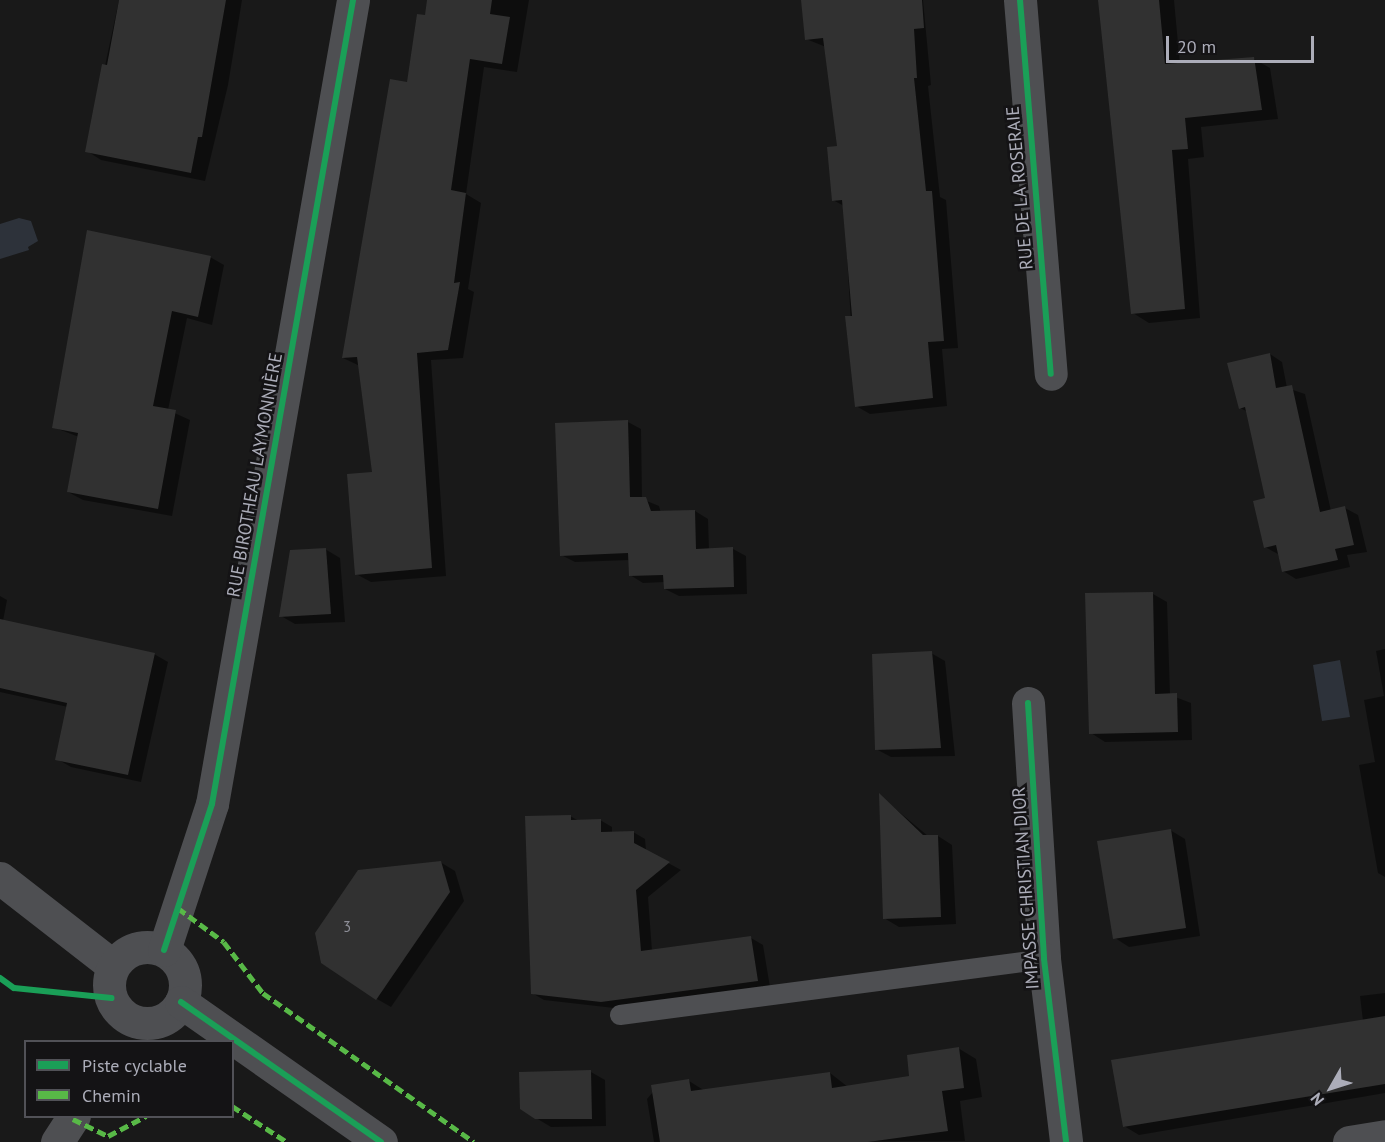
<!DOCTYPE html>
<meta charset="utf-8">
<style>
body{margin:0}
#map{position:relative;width:1385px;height:1142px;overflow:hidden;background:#191919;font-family:"PT Sans",sans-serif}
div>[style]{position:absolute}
.water>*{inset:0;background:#2d323a}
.shadow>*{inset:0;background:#0007}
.building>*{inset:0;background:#313131}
.lane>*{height:20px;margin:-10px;padding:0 10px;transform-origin:10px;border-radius:10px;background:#4e4f52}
.street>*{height:33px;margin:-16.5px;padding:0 16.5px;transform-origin:16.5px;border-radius:16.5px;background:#4e4f52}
.street>.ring{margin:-16.5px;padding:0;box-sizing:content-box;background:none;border:33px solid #4e4f52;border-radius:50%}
.quiet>*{height:4.5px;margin-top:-2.25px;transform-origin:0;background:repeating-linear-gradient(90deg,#58b947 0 9px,transparent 0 13.5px)}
.cycleway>*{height:6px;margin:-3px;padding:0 3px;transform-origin:3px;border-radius:3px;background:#1a9f57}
span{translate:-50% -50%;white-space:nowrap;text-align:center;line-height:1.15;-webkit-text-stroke:5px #141315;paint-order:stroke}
.number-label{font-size:15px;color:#8d8e97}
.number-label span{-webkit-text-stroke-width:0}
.street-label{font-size:18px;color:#acadb9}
.legend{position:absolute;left:24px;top:1040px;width:210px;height:78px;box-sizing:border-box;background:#141315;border:2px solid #515157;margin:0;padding:8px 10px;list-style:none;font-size:18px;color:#acadb9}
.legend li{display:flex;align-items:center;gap:12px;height:30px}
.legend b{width:30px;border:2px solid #515157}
.north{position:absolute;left:1301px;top:1058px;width:60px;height:60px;-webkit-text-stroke:4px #141315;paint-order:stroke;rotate:231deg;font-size:16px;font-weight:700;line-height:24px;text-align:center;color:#acadb9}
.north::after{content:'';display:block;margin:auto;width:21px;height:27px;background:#acadb9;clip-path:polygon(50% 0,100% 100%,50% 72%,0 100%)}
.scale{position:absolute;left:1166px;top:36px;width:148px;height:27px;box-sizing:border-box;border:3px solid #acadb9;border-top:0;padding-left:8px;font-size:18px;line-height:21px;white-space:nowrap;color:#acadb9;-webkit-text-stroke:4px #141315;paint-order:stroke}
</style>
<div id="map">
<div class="water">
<div style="clip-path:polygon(19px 218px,31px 221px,38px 241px,28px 247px,29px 250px,0 259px,0 224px)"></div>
<div style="clip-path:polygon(1340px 660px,1350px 717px,1322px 721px,1313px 665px)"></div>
</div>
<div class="shadow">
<div style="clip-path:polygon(119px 0,242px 0,228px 85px,205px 181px,101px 160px,87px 151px)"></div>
<div style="clip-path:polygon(429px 0,529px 0,517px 72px,484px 67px,466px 194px,481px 203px,468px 289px,474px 292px,463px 358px,431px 360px,446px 576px,371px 582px,356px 574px,373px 474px,360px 366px,343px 358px)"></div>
<div style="clip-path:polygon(802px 0,923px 0,931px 85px,928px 86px,940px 197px,946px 200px,958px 348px,942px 349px,947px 406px,870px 414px,856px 406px,844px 206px,833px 200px,838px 147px,826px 47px,806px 39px)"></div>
<div style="clip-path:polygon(1099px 0,1174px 0,1180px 65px,1254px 59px,1270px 68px,1278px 119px,1201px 127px,1204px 157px,1188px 159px,1200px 318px,1149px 323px,1133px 313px)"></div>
<div style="clip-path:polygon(210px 257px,224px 265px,212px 325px,187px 318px,168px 410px,190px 420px,172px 516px,83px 500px,68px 492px,79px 437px,53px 427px)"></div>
<div style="clip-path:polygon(1270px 354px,1282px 362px,1287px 388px,1305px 394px,1331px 511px,1345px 508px,1358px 515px,1367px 552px,1347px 555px,1350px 567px,1296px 579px,1283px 571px,1278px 554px,1265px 547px,1267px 499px,1248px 412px,1240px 408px)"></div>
<div style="clip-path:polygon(628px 422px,641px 429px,642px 499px,659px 506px,661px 513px,695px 511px,708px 519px,709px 550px,733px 549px,746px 556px,747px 594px,679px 596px,665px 589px,665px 582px,643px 583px,630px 575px,630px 560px,575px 562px,561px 555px)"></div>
<div style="clip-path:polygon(325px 549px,340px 558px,345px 622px,295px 624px,281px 616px)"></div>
<div style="clip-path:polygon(1153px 594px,1167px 602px,1170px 695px,1191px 703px,1192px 740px,1105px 742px,1091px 733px)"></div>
<div style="clip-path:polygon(0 596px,7px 600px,3px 621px,154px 654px,168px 662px,141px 782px,71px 767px,57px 759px,68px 707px,0 692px)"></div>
<div style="clip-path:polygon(1385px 649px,1385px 877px,1378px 873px,1359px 765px,1375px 762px,1364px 700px,1384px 696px,1376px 651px)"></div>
<div style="clip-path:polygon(931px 653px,945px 661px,955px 756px,891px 757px,876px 749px)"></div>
<div style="clip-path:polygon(880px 796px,928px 836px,938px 836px,952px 845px,956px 924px,899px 927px,884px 918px)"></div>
<div style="clip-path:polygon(570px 816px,579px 821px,600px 820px,612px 827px,612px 833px,633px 832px,645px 839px,646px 851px,681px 870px,648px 897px,652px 951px,751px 938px,763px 945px,770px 987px,614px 1008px,544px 1000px,532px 993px)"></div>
<div style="clip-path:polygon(1170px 830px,1185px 839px,1200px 936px,1129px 947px,1115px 938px)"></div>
<div style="clip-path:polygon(440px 862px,455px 871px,464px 901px,391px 1007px,377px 999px)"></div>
<div style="clip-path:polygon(1385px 993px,1385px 1093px,1139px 1135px,1124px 1126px,1363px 1021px,1360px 996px)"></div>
<div style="clip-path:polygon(958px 1048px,976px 1059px,982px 1097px,960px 1101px,965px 1141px,654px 1142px,647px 1099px,658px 1086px,689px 1081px,705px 1091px,830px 1073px,848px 1087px,911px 1078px)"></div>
<div style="clip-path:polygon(591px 1072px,605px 1080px,606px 1126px,551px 1127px,536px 1118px)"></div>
</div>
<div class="building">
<div style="clip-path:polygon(119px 0,226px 0,202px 137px,198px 137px,191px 173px,85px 152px,102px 64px,107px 65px)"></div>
<div style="clip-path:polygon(427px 0,492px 0,490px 14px,510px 17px,502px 64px,470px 59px,451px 190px,466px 193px,454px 283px,460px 282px,448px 350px,417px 353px,432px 568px,355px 575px,347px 474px,372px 472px,357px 357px,342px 358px,390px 79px,407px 82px,417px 14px,425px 15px)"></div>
<div style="clip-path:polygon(801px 0,922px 0,924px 28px,914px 29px,917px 78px,914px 78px,926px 191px,932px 191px,944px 341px,928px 342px,933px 398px,855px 407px,845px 316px,852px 316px,842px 200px,832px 201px,827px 147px,837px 146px,823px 38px,805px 40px)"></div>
<div style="clip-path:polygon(1098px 0,1159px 0,1165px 64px,1254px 57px,1262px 110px,1185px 118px,1188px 149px,1172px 150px,1185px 309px,1131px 314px)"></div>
<div style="clip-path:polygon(87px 230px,211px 256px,198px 317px,172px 311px,153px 406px,176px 410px,158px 509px,67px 492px,78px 433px,52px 428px)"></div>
<div style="clip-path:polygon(1270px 353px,1276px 388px,1292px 385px,1320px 512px,1345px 506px,1354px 545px,1335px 549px,1338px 560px,1282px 572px,1276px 545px,1264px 548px,1253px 501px,1265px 498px,1245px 407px,1239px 409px,1227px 363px)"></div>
<div style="clip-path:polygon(628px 420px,630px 497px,646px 497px,651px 511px,695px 510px,696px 549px,733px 547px,734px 587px,664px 589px,663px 575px,629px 576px,628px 553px,560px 556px,555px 423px)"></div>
<div style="clip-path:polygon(326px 548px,331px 614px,279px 617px,290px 550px)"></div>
<div style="clip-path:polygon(1153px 592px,1155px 694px,1177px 693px,1178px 732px,1089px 734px,1085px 593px)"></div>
<div style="clip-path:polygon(0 619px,155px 653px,128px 775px,55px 760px,67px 703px,0 688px)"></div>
<div style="clip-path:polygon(932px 651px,941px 748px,875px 750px,872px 654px)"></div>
<div style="clip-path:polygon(879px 793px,923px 835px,938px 835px,941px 917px,883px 919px)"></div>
<div style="clip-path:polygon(571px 815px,571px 820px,601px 819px,601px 832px,634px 831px,634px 843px,670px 862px,636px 890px,641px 951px,751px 936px,758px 981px,601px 1002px,531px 994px,525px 816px)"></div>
<div style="clip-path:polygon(1171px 829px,1186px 928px,1113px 939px,1097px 841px)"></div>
<div style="clip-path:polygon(441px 861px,450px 892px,376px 1000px,321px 963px,315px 933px,358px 870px)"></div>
<div style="clip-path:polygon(1385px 1016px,1385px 1084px,1123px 1127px,1111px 1060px)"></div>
<div style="clip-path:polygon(959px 1047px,964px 1088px,942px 1091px,948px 1131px,868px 1142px,660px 1142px,651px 1085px,689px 1079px,691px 1091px,830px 1072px,832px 1088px,909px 1076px,907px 1055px)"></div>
<div style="clip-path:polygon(591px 1070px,592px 1119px,535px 1119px,520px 1109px,519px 1072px)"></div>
</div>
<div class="lane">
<div style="left:620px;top:1015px;width:428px;rotate:-7.5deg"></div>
</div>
<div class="street">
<div style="left:1020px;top:0;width:375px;rotate:85.3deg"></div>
<div style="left:1028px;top:703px;width:256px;rotate:86.4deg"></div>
<div style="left:1044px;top:959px;width:184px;rotate:83.1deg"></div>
<div style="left:0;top:878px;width:143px;rotate:37.9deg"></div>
<div class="ring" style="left:109px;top:947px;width:43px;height:43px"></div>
<div style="left:164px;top:950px;width:154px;rotate:-71.8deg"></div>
<div style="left:212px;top:804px;width:816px;rotate:-80.05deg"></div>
<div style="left:181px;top:1002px;width:244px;rotate:35deg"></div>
<div style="left:57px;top:1142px;width:31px;rotate:-57deg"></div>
<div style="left:1349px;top:1142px;width:36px;rotate:-9deg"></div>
</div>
<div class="quiet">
<div style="left:178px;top:908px;width:57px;rotate:36.5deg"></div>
<div style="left:224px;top:942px;width:64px;rotate:52.6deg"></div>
<div style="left:263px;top:993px;width:258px;rotate:35.2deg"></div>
<div style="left:232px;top:1106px;width:66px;rotate:33.2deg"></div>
<div style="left:73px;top:1119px;width:39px;rotate:26deg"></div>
<div style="left:108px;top:1136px;width:43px;rotate:-27.8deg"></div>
</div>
<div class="cycleway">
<div style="left:1020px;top:0;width:375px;rotate:85.3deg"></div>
<div style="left:1028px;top:703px;width:256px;rotate:86.4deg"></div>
<div style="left:1044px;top:959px;width:184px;rotate:83.1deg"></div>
<div style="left:164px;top:950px;width:154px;rotate:-71.8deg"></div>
<div style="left:212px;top:804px;width:816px;rotate:-80.05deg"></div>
<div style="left:0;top:978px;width:17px;rotate:36deg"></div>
<div style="left:14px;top:988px;width:98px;rotate:5.9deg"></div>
<div style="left:181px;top:1002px;width:244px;rotate:35deg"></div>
</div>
<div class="number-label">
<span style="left:347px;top:927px">3</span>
</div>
<div class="street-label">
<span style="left:1020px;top:188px;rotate:-95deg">RUE DE LA ROSERAIE</span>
<span style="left:255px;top:475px;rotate:-80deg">RUE BIROTHEAU LAYMONNIÈRE</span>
<span style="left:1026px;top:888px;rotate:-94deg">IMPASSE CHRISTIAN DIOR</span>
</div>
<ul class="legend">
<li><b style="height:8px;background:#1a9f57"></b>Piste cyclable</li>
<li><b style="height:8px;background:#58b947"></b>Chemin</li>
</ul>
<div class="north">N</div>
<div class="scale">20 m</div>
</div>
